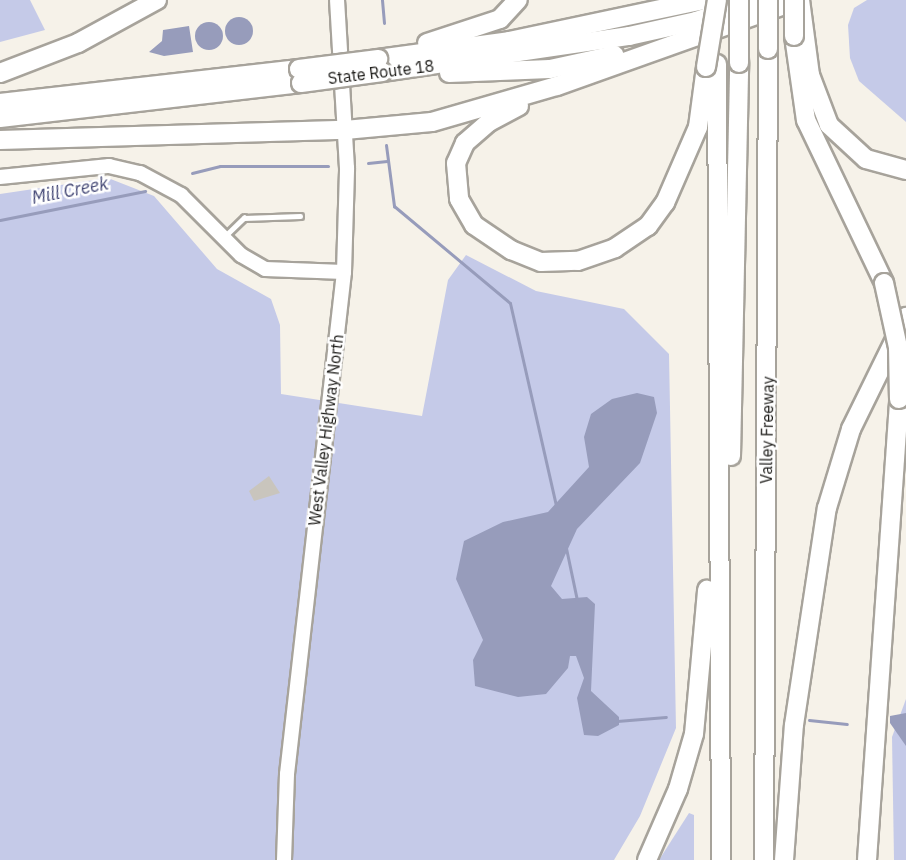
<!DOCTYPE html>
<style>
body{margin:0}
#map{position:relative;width:906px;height:860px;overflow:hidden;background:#f6f2e9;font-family:"IBM Plex Sans",sans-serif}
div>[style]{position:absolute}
.green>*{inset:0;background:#c5cae8}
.water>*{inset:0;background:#979cbb}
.round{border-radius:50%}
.stream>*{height:3px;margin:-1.5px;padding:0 1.5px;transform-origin:1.5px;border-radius:1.5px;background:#979cbb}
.building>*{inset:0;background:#c9c5bd}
.roads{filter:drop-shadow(2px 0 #a7a39b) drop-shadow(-2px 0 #a7a39b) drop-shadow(0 2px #a7a39b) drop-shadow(0 -2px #a7a39b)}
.service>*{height:4.5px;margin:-2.25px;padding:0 2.25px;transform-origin:2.25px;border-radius:2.25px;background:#fff}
.secondary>*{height:14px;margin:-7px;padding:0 7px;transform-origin:7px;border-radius:7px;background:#fff}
.motorway>*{height:18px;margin:-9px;padding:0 9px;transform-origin:9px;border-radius:9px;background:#fff}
.bridges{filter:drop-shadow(2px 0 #a7a39b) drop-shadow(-2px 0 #a7a39b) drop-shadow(0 2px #a7a39b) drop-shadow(0 -2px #a7a39b)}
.motorway-bridge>*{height:18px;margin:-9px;padding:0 9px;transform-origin:9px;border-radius:9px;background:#fff}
span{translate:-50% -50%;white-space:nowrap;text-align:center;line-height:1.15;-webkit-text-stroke:5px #fff;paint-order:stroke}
.street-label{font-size:16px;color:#191815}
.water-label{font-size:18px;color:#434775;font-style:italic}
</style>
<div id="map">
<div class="green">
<div style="clip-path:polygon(0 0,30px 0,45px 30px,0 42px)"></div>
<div style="clip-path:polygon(867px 0,906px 0,906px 122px,859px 81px,850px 58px,848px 25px,854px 8px)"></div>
<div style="clip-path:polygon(108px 178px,154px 196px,217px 269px,271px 299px,280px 325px,281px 394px,422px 416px,448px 280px,466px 255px,536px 291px,624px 309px,669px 354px,676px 728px,640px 816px,614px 860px,0 860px,0 194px)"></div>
<div style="clip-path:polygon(906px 699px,906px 860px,894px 860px,892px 737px)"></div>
<div style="clip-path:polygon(689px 813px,694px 815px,694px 860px,659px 860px)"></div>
</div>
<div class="water">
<div class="round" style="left:225px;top:17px;width:28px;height:28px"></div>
<div class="round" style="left:195px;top:22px;width:28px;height:28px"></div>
<div style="clip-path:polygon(189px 26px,193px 52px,164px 56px,149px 52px,162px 41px,163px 30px)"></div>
<div style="clip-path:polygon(637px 393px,654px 397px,657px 413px,640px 463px,577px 529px,551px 586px,562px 599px,587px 597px,595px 604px,591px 691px,619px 717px,619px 725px,598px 736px,584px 735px,577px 698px,584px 678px,576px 656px,570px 656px,568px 668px,546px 694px,518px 697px,475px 686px,473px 660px,483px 640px,456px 579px,464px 541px,503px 522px,548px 512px,589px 467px,584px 437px,591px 414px,612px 399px)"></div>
<div style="clip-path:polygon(906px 713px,906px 746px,890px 723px,890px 716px)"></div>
</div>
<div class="stream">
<div style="left:382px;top:0;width:23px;rotate:85deg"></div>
<div style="left:386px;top:145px;width:62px;rotate:82.5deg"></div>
<div style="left:394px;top:206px;width:151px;rotate:39.9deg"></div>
<div style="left:510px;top:303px;width:208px;rotate:77.2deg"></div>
<div style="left:368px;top:163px;width:19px;rotate:-6deg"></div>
<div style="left:192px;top:173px;width:29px;rotate:-14deg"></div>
<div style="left:220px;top:166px;width:108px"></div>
<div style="left:0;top:220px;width:148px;rotate:-11.3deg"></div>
<div style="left:566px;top:548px;width:53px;rotate:78.1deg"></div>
<div style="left:809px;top:720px;width:38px;rotate:6deg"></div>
<div style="left:617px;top:721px;width:49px;rotate:-4.7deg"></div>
</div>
<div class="building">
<div style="clip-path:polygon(269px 476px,280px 493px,254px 501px,249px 491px)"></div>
</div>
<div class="roads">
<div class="service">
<div style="left:224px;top:237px;width:28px;rotate:-44deg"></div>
<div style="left:244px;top:218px;width:56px;rotate:-2deg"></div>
</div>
<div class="secondary">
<div style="left:0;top:177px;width:110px;rotate:-5.8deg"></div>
<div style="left:109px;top:166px;width:32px;rotate:13deg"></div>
<div style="left:140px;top:173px;width:47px;rotate:28.2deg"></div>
<div style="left:181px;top:195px;width:85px;rotate:45deg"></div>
<div style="left:241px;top:255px;width:28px;rotate:30deg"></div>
<div style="left:265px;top:269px;width:79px;rotate:2.2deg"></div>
<div style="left:284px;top:860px;width:86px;rotate:-88deg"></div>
<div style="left:287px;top:774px;width:505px;rotate:-83.52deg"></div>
<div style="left:344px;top:272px;width:104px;rotate:-88.3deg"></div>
<div style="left:347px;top:168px;width:168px;rotate:-93.4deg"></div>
</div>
<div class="motorway">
<div style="left:800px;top:0;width:76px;rotate:82.4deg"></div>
<div style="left:810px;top:75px;width:53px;rotate:69.2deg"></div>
<div style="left:829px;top:125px;width:50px;rotate:42.6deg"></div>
<div style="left:866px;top:159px;width:41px;rotate:15.4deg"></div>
<div style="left:794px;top:36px;width:85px;rotate:81.9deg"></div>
<div style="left:806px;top:120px;width:181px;rotate:64.4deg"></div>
<div style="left:427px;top:43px;width:77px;rotate:-18.2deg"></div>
<div style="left:500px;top:19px;width:26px;rotate:-47deg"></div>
<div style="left:378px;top:59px;width:132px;rotate:-7.8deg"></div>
<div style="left:509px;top:41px;width:198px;rotate:-11.9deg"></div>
<div style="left:717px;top:64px;width:796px;rotate:89.71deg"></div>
<div style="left:382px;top:72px;width:250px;rotate:-8.3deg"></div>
<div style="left:629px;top:36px;width:69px;rotate:-12.6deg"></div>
<div style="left:696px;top:21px;width:65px;rotate:-18.7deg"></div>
<div style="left:0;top:73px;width:84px;rotate:-21deg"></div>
<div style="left:78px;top:43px;width:90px;rotate:-28.6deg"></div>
<div style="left:449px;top:73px;width:101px;rotate:-2.3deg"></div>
<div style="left:550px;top:69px;width:66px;rotate:-12.2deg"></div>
<div style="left:0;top:103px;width:301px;rotate:-6.5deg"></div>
<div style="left:519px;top:106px;width:34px;rotate:152deg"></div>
<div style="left:489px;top:122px;width:32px;rotate:139deg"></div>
<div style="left:465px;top:143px;width:22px;rotate:114deg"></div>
<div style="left:456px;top:163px;width:36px;rotate:85deg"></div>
<div style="left:459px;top:199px;width:30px;rotate:60deg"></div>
<div style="left:474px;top:225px;width:45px;rotate:34deg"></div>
<div style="left:511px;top:250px;width:32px;rotate:22deg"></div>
<div style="left:541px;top:262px;width:37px;rotate:-2deg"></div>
<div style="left:578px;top:261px;width:39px;rotate:-19deg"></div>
<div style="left:615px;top:248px;width:40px;rotate:-34deg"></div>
<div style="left:648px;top:226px;width:29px;rotate:-54deg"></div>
<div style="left:665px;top:203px;width:83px;rotate:-66.5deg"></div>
<div style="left:698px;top:127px;width:61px;rotate:-82.4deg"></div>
<div style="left:0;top:118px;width:303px;rotate:-6.6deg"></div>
<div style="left:0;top:140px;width:345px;rotate:-1.7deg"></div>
<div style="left:345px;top:130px;width:87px;rotate:-5.3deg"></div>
<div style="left:432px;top:122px;width:130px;rotate:-16.1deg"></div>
<div style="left:557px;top:86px;width:256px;rotate:-19.6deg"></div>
<div style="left:731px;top:456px;width:393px;rotate:-88.8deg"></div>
<div style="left:647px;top:860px;width:77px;rotate:-66.4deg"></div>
<div style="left:678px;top:789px;width:57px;rotate:-73.8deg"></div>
<div style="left:694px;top:734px;width:145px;rotate:-84.8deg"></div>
<div style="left:764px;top:860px;width:811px;rotate:-89.72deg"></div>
<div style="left:784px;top:860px;width:135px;rotate:-85.8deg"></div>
<div style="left:794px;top:725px;width:219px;rotate:-81.4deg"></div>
<div style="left:827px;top:508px;width:83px;rotate:-73.1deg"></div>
<div style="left:851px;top:429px;width:125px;rotate:-63.8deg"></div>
<div style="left:867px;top:860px;width:462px;rotate:-86deg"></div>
</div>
</div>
<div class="bridges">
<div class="motorway-bridge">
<div style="left:739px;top:0;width:63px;rotate:90deg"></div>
<div style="left:794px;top:0;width:36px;rotate:90deg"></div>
<div style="left:768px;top:49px;width:49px;rotate:-90deg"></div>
<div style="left:706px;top:67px;width:68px;rotate:-80.7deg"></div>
<div style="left:299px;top:69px;width:80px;rotate:-7.2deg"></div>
<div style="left:301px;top:83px;width:82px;rotate:-7.7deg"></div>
<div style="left:884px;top:283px;width:66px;rotate:77.7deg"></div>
<div style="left:898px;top:347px;width:52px;rotate:88.9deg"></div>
</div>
</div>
<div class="street-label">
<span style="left:381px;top:72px;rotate:-7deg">State Route 18</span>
<span style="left:326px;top:430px;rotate:-83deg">West Valley Highway North</span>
<span style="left:767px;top:430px;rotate:-89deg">Valley Freeway</span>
</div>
<div class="water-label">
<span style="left:70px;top:191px;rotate:-11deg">Mill Creek</span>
</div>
</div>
